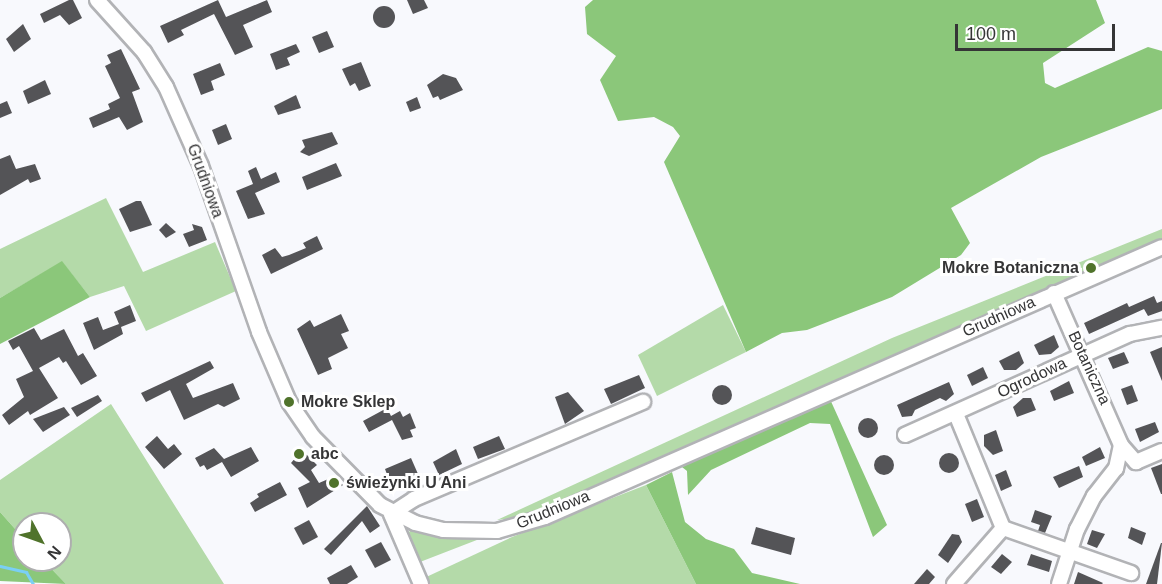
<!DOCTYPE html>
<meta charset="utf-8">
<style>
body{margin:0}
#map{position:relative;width:1162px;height:584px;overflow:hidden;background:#f8f9fd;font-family:Arial,sans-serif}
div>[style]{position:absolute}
.green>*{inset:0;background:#b4daa9}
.forest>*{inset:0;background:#8bc77a}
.stream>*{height:3px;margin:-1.5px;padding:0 1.5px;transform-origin:1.5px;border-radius:1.5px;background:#7acff5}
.building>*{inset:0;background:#545457}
.round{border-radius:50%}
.roads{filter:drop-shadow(2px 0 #b2b3b6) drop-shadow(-2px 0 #b2b3b6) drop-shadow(0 2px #b2b3b6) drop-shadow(0 -2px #b2b3b6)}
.minor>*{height:14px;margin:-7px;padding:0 7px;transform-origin:7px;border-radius:7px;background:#fff}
.dots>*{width:16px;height:16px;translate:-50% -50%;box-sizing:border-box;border:3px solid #fff;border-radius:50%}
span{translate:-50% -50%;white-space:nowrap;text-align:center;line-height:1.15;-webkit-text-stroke:6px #fff;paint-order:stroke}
.street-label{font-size:16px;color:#353536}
.poi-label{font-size:16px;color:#353536;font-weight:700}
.right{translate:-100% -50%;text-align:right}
.left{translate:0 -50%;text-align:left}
.north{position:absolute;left:12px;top:512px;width:60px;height:60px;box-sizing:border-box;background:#fff;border:2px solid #aeaeaf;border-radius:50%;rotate:131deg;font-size:16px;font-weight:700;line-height:24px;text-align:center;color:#353536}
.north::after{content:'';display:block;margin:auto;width:21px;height:27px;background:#50732b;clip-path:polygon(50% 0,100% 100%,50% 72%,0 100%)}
.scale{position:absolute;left:955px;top:24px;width:160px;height:27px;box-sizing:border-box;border:3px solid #353536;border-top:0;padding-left:8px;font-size:18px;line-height:21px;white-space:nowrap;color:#353536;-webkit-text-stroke:4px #fff;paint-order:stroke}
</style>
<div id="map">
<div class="green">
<div style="clip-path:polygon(106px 198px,143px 272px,215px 242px,236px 291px,146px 331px,124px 286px,90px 297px,62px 262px,0 298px,0 249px)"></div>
<div style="clip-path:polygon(1162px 229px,1162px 242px,1081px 274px,530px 516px,497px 520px,892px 338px)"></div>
<div style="clip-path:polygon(723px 305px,746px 352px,657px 396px,638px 355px)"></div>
<div style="clip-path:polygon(111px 404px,224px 584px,66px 584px,43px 560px,60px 560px,60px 524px,24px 524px,24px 539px,0 512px,0 480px)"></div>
<div style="clip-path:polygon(646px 485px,696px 584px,424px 584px,422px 579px,512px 537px)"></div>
<div style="clip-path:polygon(411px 529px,436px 533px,482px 538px,420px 562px,414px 560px,405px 539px)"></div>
</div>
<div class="forest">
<div style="clip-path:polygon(593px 0,1096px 0,1105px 23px,1043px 63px,1045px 83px,1055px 88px,1148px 47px,1162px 51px,1162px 109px,1041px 157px,951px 208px,970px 243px,961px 255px,892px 297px,807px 330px,782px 333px,746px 352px,664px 162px,680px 136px,673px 127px,654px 117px,618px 121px,600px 80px,616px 56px,587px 34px,585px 7px)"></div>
<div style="clip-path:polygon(62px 261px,90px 297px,0 344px,0 298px)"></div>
<div style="clip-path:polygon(829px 397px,887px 525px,873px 537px,830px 424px,810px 423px,711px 470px,688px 495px,687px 471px,682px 467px)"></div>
<div style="clip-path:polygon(672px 472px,685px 522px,706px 539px,734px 549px,752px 573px,800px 584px,696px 584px,646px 485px)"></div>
<div style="clip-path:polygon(0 512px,24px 539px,24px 560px,43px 560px,66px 584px,0 581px)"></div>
</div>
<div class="stream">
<div style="left:0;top:566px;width:27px;rotate:13deg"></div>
<div style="left:26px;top:572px;width:14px;rotate:60deg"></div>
</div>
<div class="building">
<div style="clip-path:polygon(69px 0,73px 0,82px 18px,69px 25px,60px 15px,44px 23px,40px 14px)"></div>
<div style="clip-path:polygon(218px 0,226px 17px,267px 0,272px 12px,243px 25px,253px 47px,235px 55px,214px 14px,181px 30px,184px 35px,168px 43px,160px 26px)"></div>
<div style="clip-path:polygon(407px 0,424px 0,428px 8px,413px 14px)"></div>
<div class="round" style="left:373px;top:6px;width:22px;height:22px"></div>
<div style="clip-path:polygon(23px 24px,31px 39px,14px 52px,6px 39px)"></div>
<div style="clip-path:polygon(327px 31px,334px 47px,319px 53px,312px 37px)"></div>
<div style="clip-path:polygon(296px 44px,300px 52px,287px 58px,290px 65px,276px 70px,270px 54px)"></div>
<div style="clip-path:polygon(121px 49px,140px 89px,132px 92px,143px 122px,127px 130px,119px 117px,93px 128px,89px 118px,110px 109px,108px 104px,120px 98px,105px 66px,111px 63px,107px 55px)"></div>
<div style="clip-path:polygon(361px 62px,371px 86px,359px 91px,355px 83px,350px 86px,342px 69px)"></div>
<div style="clip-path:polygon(220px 63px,225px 75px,211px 81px,214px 90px,201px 95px,193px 74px)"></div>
<div style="clip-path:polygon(443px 74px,456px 78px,463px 90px,440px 100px,438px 96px,433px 98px,427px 85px)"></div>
<div style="clip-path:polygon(45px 80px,51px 94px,28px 104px,23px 91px)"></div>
<div style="clip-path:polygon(296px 95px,301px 108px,278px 115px,274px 106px)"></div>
<div style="clip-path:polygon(417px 97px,421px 108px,410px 112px,406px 102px)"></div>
<div style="clip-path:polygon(7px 101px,12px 113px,0 118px,0 104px)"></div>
<div style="clip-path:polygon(226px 124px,232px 139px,218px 145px,212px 130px)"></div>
<div style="clip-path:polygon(332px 132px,338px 144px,309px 156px,300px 152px,305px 147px,302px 140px)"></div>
<div style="clip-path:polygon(10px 155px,16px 169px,35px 164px,41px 179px,30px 183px,28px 179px,0 195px,0 159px)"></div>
<div style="clip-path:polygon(336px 163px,342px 176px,307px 190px,302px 177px)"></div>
<div style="clip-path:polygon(256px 167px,261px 179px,276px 172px,280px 182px,255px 193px,265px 214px,248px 219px,236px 191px,253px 184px,248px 171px)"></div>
<div style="clip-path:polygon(136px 201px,141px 201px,152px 225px,130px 232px,119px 209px)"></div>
<div style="clip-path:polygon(166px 223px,176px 232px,166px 238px,159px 230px)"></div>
<div style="clip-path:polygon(192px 224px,202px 227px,207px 240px,189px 247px,183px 234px,194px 230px)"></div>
<div style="clip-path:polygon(317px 236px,323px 249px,271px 274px,262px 255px,275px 248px,282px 257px,289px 255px,306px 248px,303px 243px)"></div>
<div style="clip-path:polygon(1154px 296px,1157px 303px,1162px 301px,1162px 311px,1148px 316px,1144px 309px,1089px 334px,1084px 323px,1127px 303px,1129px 307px)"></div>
<div style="clip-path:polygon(130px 305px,136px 321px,121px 327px,123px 334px,94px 350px,83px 323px,98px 317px,103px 330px,119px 324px,114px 312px)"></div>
<div style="clip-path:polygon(341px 314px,349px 331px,341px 334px,348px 348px,328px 358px,332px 369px,318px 375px,297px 329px,310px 320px,314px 327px)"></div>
<div style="clip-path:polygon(34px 328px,41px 340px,64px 329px,78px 356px,83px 353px,97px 376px,81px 385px,66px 361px,63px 363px,59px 357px,39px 368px,58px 398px,30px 415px,28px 411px,9px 425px,2px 415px,24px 397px,16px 379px,33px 371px,19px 346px,13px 350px,8px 341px)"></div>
<div style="clip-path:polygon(1054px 335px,1059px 347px,1051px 354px,1039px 355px,1034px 345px)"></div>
<div style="clip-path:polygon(1162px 347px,1162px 381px,1150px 352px)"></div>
<div style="clip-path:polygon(1019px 351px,1024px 363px,1016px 370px,1004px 370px,999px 361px)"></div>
<div style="clip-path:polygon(1124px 352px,1129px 363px,1113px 369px,1108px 358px)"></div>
<div style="clip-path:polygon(210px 361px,214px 368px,186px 384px,193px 398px,233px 383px,240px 399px,224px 407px,218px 404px,184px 420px,170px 390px,146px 402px,141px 393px)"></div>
<div style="clip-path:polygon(983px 367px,988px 378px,972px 386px,967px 375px)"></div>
<div style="clip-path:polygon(639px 375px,645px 388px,611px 404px,604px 389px)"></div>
<div style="clip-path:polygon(1069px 381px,1074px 393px,1054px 401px,1050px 391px)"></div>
<div style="clip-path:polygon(949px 382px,954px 394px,946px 401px,940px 398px,915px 410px,912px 416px,902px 417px,897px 405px)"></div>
<div class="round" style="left:712px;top:385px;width:20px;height:20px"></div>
<div style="clip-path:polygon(1132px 385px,1138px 401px,1127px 405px,1121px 389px)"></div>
<div style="clip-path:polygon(568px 392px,584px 411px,565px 424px,555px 397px)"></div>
<div style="clip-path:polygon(98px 395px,102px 401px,77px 417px,71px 408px)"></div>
<div style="clip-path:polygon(1023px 398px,1031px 398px,1036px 410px,1017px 417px,1013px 407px)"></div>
<div style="clip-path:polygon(64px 407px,70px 415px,43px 432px,33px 419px)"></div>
<div style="clip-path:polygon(387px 408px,391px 416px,400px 411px,403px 417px,410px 413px,416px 428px,410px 430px,413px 437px,402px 440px,392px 420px,369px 432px,363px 421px)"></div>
<div class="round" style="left:858px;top:418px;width:20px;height:20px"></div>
<div style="clip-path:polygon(1155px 422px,1159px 432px,1140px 442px,1135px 429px)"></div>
<div style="clip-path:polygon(996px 430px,1003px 451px,993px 455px,984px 446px,984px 435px)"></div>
<div style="clip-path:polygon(157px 436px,168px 449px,174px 444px,182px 454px,164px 469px,145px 447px)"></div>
<div style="clip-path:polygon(499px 436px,505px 449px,478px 459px,473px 447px)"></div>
<div style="clip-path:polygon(251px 447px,259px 461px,231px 477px,222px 462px,207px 470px,204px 465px,200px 467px,195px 458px,214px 448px,224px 459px)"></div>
<div style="clip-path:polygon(1100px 447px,1105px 458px,1086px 466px,1082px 457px)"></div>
<div style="clip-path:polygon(456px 449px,462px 464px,439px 475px,433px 462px)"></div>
<div style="clip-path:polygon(302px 450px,317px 465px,311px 470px,319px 483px,333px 477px,343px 485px,307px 508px,298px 488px,310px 482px,291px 463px)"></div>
<div class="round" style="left:939px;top:453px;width:20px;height:20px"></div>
<div class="round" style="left:874px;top:455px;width:20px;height:20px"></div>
<div style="clip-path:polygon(411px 458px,418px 474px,409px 477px,413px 486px,403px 490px,399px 481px,391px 485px,385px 469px)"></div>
<div style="clip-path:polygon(1162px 464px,1162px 494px,1161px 494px,1151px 468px)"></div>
<div style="clip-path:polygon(1079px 466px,1083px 477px,1059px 488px,1053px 477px)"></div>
<div style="clip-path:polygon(1006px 470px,1012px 486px,1001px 491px,995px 475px)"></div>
<div style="clip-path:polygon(280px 482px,287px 495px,255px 512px,250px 503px,259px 497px,257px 494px)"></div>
<div style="clip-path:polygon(977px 499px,984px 517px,972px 522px,965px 504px)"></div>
<div style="clip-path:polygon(367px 506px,380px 526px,370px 533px,362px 521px,331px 555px,324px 549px)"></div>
<div style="clip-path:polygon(1035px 510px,1052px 516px,1045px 533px,1038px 531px,1040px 525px,1031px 522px)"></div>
<div style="clip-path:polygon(309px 520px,318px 537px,303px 545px,294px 528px)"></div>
<div style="clip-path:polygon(756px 527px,795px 538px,791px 555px,751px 544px)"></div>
<div style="clip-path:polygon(1131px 527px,1146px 533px,1142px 545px,1128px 538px)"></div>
<div style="clip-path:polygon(1092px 530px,1105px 534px,1097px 548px,1087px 544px)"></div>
<div style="clip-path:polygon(952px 534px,959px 535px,962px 542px,948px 563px,938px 555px)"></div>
<div style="clip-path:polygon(381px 542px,391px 560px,375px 568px,365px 550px)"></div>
<div style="clip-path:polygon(1162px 543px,1157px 584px,1146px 584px,1161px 543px)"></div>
<div style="clip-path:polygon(1002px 554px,1012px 562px,1001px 574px,991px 567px)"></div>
<div style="clip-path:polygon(1031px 554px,1052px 561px,1049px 572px,1027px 565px)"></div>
<div style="clip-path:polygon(351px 565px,358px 577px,347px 584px,330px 584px,327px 578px)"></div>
<div style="clip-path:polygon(927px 569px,935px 577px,929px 584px,914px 584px)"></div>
<div style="clip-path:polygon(1078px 572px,1103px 583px,1102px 584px,1074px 584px)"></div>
</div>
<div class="roads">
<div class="minor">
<div style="left:97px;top:0;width:70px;rotate:47.9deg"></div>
<div style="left:144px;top:52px;width:41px;rotate:57.8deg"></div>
<div style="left:166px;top:87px;width:86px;rotate:66.1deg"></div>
<div style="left:201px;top:166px;width:176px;rotate:70.7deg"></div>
<div style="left:259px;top:332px;width:76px;rotate:66.8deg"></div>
<div style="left:289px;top:402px;width:42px;rotate:55.6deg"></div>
<div style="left:313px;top:437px;width:95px;rotate:45.4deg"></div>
<div style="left:380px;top:505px;width:39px;rotate:27deg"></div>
<div style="left:415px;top:523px;width:29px;rotate:14deg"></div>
<div style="left:443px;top:530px;width:54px;rotate:1.1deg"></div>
<div style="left:497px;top:531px;width:50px;rotate:-16.3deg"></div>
<div style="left:545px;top:517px;width:673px;rotate:-23.63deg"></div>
<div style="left:1054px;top:293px;width:166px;rotate:66.2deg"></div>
<div style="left:1121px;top:445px;width:24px;rotate:102deg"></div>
<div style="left:1116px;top:468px;width:36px;rotate:128deg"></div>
<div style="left:1094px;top:496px;width:37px;rotate:117deg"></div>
<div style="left:1077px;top:529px;width:58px;rotate:108.1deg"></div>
<div style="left:956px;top:414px;width:123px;rotate:67.6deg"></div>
<div style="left:905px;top:435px;width:247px;rotate:-24.2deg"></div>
<div style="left:1130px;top:334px;width:33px;rotate:-11deg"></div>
<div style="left:1121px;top:445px;width:23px;rotate:49deg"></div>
<div style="left:1136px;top:462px;width:28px;rotate:-23deg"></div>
<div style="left:421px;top:584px;width:76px;rotate:-113.2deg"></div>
<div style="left:391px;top:514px;width:27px;rotate:-33deg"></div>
<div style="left:414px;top:499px;width:249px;rotate:-23deg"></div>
<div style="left:954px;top:584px;width:74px;rotate:-48.8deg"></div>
<div style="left:1003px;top:528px;width:136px;rotate:19.4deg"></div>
</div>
</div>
<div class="dots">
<div style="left:1091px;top:268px;background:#50732b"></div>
<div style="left:289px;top:402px;background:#50732b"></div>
<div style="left:299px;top:454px;background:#50732b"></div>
<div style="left:334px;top:483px;background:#50732b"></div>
</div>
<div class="street-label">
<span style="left:205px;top:181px;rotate:70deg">Grudniowa</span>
<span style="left:999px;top:317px;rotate:-24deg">Grudniowa</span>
<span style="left:1089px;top:368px;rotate:65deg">Botaniczna</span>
<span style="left:1032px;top:378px;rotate:-25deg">Ogrodowa</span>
<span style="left:553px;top:510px;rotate:-22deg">Grudniowa</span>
</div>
<div class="poi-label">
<span class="right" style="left:1079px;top:268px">Mokre Botaniczna</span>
<span class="left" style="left:301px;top:402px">Mokre Sklep</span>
<span class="left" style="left:311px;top:454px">abc</span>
<span class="left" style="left:346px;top:483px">świeżynki U Ani</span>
</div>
<div class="north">N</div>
<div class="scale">100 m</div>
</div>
